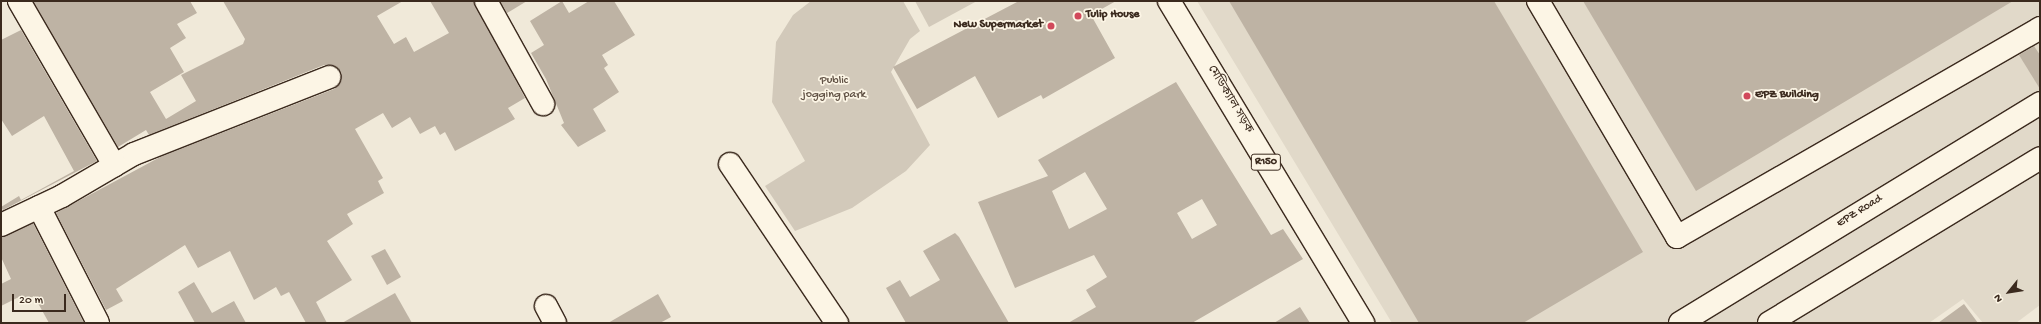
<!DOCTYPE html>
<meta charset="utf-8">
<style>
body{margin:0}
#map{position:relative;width:2041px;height:324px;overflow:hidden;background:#f0e9d9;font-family:"Gochi Hand","Noto Sans Bengali",sans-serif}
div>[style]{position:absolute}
.built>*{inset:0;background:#e1d9c9}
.green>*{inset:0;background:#d2c9ba}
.building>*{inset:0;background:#beb3a4}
.roads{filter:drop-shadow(1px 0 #3b2a1e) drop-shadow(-1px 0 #3b2a1e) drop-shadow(0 1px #3b2a1e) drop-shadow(0 -1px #3b2a1e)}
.minor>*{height:22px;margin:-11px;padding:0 11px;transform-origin:11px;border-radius:11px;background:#fcf5e5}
.major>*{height:22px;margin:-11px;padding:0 11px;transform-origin:11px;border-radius:11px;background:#fcf5e5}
.dots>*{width:11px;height:11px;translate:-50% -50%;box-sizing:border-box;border:2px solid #fcf5e5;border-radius:50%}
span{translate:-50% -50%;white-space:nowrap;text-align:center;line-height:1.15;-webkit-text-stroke:3.5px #fcf5e5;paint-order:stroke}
.shield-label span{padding:1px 3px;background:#fcf5e5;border:1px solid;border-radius:3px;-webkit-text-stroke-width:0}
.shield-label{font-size:11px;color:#3b2a1e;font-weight:700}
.poi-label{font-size:12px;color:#3b2a1e;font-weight:700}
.left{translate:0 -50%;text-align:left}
.right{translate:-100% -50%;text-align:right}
.park-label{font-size:12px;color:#615245}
.street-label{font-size:12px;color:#3b2a1e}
.frame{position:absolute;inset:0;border:2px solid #3b2a1e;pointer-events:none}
.north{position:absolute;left:1989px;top:272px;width:40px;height:40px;-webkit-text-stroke:3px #fcf5e5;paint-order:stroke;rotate:240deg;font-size:11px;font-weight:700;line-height:16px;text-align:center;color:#3b2a1e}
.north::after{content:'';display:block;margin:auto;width:14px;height:18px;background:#3b2a1e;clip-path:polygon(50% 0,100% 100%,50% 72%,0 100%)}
.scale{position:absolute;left:12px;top:294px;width:54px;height:18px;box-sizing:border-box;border:2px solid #3b2a1e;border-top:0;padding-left:5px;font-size:12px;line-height:14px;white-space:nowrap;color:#3b2a1e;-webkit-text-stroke:3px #fcf5e5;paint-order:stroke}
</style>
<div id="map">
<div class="built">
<div style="clip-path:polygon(1197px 1px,2040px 1px,2040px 305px,2016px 323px,1983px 323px,1963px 299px,1929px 323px,1392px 323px)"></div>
</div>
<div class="green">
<div style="clip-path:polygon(811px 1px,903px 1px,920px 31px,910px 39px,891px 72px,930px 145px,906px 171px,852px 208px,795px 231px,765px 186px,805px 161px,772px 102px,776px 42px,793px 15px)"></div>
<div style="clip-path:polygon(915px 1px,977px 1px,929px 27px)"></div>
</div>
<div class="building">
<div style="clip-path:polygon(33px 1px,190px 1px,197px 13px,177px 24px,186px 38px,170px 48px,184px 72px,150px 92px,166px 119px,196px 101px,181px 75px,243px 44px,245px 39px,223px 1px,403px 1px,377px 16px,394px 44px,406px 37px,414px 52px,449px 33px,430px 1px,474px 1px,525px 98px,508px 108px,515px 119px,455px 151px,445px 132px,440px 135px,435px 126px,420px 134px,410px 117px,392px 128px,383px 113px,355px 129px,383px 178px,378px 181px,384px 193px,347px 214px,353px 224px,327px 241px,352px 280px,316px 302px,327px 323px,306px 323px,289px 292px,281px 296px,276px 287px,254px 300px,230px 251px,198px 268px,185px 245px,116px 289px,123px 301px,106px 310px,56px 213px,162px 156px,334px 89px,339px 84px,341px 73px,336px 67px,324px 65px,149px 135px,146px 130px,118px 147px)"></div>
<div style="clip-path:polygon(500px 1px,527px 1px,507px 13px)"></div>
<div style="clip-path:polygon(562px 1px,569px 13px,589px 1px,614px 1px,635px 35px,602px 55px,608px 65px,604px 68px,619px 92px,593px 109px,606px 131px,578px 147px,561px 125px,564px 123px,546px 79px,531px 53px,544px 45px,530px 21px)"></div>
<div style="clip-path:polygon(1019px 1px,1116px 1px,1091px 15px,1115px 58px,1043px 99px,1041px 95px,998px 118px,975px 76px,917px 109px,893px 67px)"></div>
<div style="clip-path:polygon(1229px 1px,1494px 1px,1643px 252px,1523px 323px,1419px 323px)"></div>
<div style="clip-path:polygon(1583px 1px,2013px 1px,1696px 191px)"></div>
<div style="clip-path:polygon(21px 30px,97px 161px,3px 210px,1px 207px,19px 196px,21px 200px,74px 171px,44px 116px,12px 136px,1px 119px,1px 40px)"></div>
<div style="clip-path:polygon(2034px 46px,2040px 55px,2040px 89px,2019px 55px)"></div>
<div style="clip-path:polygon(evenodd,1176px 82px,1271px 235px,1283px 229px,1303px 259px,1192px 323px,1068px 323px,1096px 307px,1086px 290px,1107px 277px,1094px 255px,1015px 288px,978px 202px,1048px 176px,1038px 160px,1176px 82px,1085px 172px,1107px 209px,1069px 229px,1052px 191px,1085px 172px,1176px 82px,1202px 199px,1217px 225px,1192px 239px,1177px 213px,1202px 199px)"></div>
<div style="clip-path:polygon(33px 223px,84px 323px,49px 323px,34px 296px,22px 303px,19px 297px,1px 306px,1px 284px,11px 279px,1px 257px,1px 237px)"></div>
<div style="clip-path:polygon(955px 233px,959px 237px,1009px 323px,906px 323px,886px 288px,900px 280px,910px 297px,940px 280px,923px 251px)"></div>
<div style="clip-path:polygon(385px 249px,401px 277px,387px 285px,371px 256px)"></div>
<div style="clip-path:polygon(194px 282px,212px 313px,234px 301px,246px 323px,195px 323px,178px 292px)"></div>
<div style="clip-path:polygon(395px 293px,412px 323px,342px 323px)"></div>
<div style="clip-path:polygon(658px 294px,671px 317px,660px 323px,608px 323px)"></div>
<div style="clip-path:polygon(1964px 304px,1978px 323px,1938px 323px)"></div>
<div style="clip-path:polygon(1300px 307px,1310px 323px,1274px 323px)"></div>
</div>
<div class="roads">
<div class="minor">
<div style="left:19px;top:1px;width:190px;rotate:59.9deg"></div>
<div style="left:486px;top:1px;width:118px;rotate:61deg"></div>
<div style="left:1538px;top:1px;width:274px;rotate:59.5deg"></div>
<div style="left:1677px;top:237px;width:419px;rotate:-29.9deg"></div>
<div style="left:730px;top:164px;width:192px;rotate:56.1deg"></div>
<div style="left:39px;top:207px;width:130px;rotate:63deg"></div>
<div style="left:1px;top:225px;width:68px;rotate:-25.4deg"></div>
<div style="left:62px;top:196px;width:83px;rotate:-30.3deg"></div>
<div style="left:134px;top:154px;width:210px;rotate:-21.5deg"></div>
<div style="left:546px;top:306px;width:19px;rotate:62deg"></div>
</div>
<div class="major">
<div style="left:1169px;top:1px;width:376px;rotate:58.9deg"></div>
<div style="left:1680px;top:323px;width:422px;rotate:-31.4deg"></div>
<div style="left:1769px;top:323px;width:317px;rotate:-31.3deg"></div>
</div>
</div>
<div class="dots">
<div style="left:1078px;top:16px;background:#d1495b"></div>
<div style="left:1051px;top:26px;background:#d1495b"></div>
<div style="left:1747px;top:96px;background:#d1495b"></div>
</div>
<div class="shield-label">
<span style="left:1266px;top:162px">R150</span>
</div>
<div class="poi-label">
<span class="left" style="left:1086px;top:16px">Tulip House</span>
<span class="right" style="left:1043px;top:26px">New Supermarket</span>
<span class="left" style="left:1755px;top:96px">EPZ Building</span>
</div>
<div class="park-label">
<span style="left:834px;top:89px">Public<br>jogging park</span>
</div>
<div class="street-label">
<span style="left:1229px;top:100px;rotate:59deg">মেডিক্যাল সড়ক</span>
<span style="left:1860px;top:212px;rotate:-32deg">EPZ Road</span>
</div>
<div class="frame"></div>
<div class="north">N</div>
<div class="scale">20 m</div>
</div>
